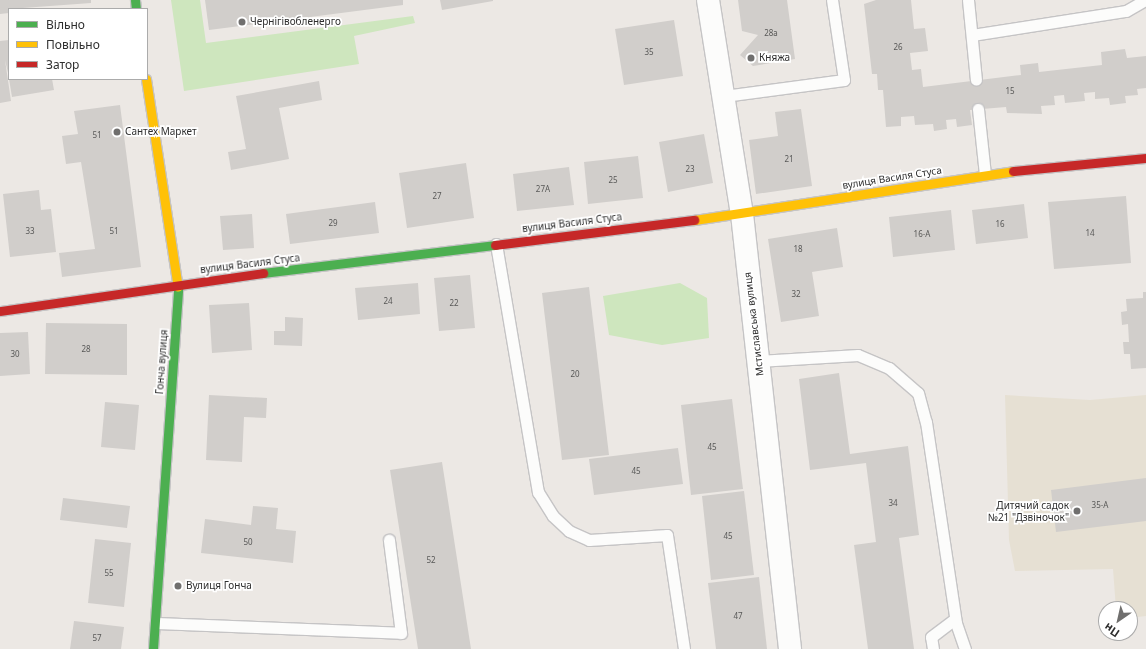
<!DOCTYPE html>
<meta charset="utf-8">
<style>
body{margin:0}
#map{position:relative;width:1146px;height:649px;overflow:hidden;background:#ece8e4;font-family:"Noto Sans",sans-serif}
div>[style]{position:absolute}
.education>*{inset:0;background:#e6e0d3}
.green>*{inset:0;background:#cee6be}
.building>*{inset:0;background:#d1cecb}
.roads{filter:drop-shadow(1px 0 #c5c4c5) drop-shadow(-1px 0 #c5c4c5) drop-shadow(0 1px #c5c4c5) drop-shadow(0 -1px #c5c4c5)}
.lane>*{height:11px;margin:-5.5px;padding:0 5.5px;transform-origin:5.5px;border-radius:5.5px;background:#fcfcfb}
.street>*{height:22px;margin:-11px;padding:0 11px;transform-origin:11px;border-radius:11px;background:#fcfcfb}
.fast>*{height:9px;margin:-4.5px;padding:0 4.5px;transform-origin:4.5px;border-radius:4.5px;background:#4caf50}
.slow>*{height:9px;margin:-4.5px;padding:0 4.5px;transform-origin:4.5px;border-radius:4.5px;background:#ffc107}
.jam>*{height:9px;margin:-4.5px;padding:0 4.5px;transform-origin:4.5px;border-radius:4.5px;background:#c62828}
.dots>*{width:11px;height:11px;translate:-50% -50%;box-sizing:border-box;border:2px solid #fff;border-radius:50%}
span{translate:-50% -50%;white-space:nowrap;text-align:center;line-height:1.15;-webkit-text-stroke:3.5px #fff;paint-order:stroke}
.number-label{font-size:8px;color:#585857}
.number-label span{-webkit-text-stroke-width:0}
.poi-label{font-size:10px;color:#2e2e2e}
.left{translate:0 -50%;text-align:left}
.right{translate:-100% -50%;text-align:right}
.street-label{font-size:10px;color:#2e2e2e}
.legend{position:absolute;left:8px;top:8px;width:140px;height:72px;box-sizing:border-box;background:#fff;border:1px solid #ababab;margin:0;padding:5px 7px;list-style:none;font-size:12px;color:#2e2e2e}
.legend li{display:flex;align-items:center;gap:8px;height:20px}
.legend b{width:20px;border:1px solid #ababab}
.north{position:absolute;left:1098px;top:601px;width:40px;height:40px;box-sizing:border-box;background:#fff;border:1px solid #ababab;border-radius:50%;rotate:214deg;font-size:11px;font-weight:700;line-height:16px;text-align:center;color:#2e2e2e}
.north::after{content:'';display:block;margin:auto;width:14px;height:18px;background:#706f6e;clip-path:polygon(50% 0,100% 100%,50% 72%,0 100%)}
</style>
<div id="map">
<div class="education">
<div style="clip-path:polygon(1005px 395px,1090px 400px,1146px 395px,1146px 616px,1130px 618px,1130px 609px,1116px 609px,1113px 569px,1015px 571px,1009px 540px)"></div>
</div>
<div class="green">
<div style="clip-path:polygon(171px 0,200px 0,206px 43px,413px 16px,415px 23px,354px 36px,359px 64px,184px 91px)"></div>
<div style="clip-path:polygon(680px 283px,707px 298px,709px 338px,662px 345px,609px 335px,603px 296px)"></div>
</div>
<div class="building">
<div style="clip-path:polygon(0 0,91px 0,91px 3px,9px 9px,9px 13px,0 14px)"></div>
<div style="clip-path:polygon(205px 0,403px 0,403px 5px,209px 30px)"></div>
<div style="clip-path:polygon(440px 0,493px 0,493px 1px,442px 10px)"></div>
<div style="clip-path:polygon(738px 0,787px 0,795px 59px,753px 66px,740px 55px,758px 35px,742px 31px)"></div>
<div style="clip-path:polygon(876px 0,911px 0,914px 29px,925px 28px,928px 51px,910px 53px,912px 70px,921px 69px,923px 87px,1021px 75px,1020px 65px,1038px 63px,1039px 72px,1102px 65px,1101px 52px,1125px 49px,1127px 58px,1146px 56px,1146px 88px,1137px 89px,1138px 95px,1125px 96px,1126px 103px,1110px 105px,1109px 98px,1095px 99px,1095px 92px,1084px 93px,1085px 101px,1065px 103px,1064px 95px,1054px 96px,1055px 105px,1041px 106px,1042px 114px,1007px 113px,1006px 107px,970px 110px,972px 125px,957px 127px,956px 119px,946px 120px,947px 129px,934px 131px,933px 124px,915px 125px,914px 116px,901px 117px,901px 126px,886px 127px,883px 90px,878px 90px,877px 74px,872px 74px,864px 4px)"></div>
<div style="clip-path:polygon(674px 20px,683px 76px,624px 85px,615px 29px)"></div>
<div style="clip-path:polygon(9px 40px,9px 77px,5px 60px,11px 101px,0 103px,0 41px)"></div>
<div style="clip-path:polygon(9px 79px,52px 79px,54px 90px,12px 97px)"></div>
<div style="clip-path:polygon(319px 81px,322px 100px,279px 108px,289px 159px,231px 170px,228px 152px,246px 149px,236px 96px)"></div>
<div style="clip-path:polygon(120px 105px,141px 267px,62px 277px,59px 253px,95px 249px,81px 162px,66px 164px,62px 136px,78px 134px,74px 111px)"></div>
<div style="clip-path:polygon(801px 109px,812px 186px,756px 194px,749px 140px,778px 136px,775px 112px)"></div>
<div style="clip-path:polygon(704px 134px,713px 183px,668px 192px,659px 142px)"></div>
<div style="clip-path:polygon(638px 156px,643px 198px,588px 204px,584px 162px)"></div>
<div style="clip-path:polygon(466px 163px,474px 218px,407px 228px,399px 173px)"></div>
<div style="clip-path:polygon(569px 167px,574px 205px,517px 211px,513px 174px)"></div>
<div style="clip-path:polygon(39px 190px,41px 210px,51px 209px,56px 252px,10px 257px,3px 194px)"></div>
<div style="clip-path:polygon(1126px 196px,1131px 263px,1054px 269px,1048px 202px)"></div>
<div style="clip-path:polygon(375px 202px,379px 233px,290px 244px,286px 214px)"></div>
<div style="clip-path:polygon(1024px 204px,1028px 238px,976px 244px,972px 210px)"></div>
<div style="clip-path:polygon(951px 210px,955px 250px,893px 257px,889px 217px)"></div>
<div style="clip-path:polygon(252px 214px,254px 248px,223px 250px,220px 216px)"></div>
<div style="clip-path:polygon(837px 228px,843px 267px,812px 272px,819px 316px,781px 322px,768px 239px)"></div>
<div style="clip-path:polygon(470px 275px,475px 328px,439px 331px,434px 278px)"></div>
<div style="clip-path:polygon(418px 283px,420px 314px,358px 320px,355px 288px)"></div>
<div style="clip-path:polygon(589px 287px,609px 455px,562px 460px,542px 293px)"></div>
<div style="clip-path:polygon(1143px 292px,1146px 292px,1146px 368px,1131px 369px,1130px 354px,1124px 354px,1123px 342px,1129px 342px,1128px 324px,1122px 325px,1121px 312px,1127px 311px,1126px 299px,1143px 298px)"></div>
<div style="clip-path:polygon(249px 303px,252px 350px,212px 353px,209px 305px)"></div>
<div style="clip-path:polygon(285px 317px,303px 318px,302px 346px,274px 345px,274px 331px,285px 331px)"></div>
<div style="clip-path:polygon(46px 323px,127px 324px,127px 375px,45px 374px)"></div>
<div style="clip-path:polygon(28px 332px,30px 374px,0 376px,0 333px)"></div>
<div style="clip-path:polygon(839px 373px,850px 454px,908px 446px,919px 535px,899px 538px,914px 649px,868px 649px,854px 545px,876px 542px,866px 463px,810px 470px,799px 379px)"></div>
<div style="clip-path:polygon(209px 395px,267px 398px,266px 418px,244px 417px,242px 462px,206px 460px)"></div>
<div style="clip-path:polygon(732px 399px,743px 489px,691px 495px,681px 405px)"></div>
<div style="clip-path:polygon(105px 402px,139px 405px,135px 450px,101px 447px)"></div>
<div style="clip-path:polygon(678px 448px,683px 484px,594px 495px,589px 459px)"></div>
<div style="clip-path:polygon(442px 462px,471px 649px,418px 649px,390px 470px)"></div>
<div style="clip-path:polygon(1146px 478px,1146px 521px,1056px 532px,1051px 490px)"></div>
<div style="clip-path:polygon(744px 491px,754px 575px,711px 580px,702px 496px)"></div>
<div style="clip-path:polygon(63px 498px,130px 506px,127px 528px,60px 520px)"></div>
<div style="clip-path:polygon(253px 506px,278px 508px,276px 529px,296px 531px,293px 563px,201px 553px,205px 519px,251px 525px)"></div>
<div style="clip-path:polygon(95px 539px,131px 543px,124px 607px,88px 603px)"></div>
<div style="clip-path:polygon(759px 577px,767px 649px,716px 649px,708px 583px)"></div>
<div style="clip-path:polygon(74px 621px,124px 627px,121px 649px,70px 649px)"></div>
</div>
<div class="roads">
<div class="lane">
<div style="left:968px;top:0;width:80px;rotate:84.3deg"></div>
<div style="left:972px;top:35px;width:156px;rotate:-8.9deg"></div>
<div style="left:1126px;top:11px;width:22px;rotate:-30deg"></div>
<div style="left:724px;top:96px;width:121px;rotate:-7.6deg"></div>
<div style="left:844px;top:80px;width:81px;rotate:-98.5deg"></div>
<div style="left:978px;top:109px;width:65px;rotate:83.9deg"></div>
<div style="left:496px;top:244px;width:252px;rotate:80.4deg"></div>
<div style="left:538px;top:492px;width:28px;rotate:58deg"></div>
<div style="left:553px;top:516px;width:22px;rotate:43deg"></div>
<div style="left:569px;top:531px;width:22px;rotate:24deg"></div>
<div style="left:589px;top:540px;width:78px;rotate:-3.7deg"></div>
<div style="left:667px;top:535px;width:115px;rotate:81.5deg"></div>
<div style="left:758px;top:361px;width:100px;rotate:-3.4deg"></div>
<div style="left:858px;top:355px;width:34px;rotate:23deg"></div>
<div style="left:889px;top:368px;width:38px;rotate:41deg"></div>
<div style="left:918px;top:393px;width:30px;rotate:75deg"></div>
<div style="left:926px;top:422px;width:203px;rotate:81.5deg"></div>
<div style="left:956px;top:623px;width:28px;rotate:71deg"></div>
<div style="left:156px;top:623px;width:245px;rotate:2.3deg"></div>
<div style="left:401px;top:633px;width:94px;rotate:-97.4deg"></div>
<div style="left:933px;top:649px;width:12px;rotate:-99deg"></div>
<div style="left:931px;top:637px;width:30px;rotate:-37deg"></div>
</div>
<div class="street">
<div style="left:708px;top:0;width:217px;rotate:81deg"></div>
<div style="left:742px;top:214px;width:438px;rotate:83.7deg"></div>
</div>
<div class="fast">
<div style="left:135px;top:0;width:9px;rotate:84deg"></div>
<div style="left:263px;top:273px;width:234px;rotate:-6.9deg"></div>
<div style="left:153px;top:649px;width:363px;rotate:-86deg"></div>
</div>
<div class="slow">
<div style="left:146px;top:79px;width:210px;rotate:81.3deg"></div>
<div style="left:694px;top:220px;width:323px;rotate:-8.7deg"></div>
</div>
<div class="jam">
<div style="left:1013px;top:171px;width:134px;rotate:-5.6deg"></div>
<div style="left:495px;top:245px;width:201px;rotate:-7.2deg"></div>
<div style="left:0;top:311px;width:266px;rotate:-8.2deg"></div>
</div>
</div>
<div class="dots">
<div style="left:242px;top:22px;background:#706f6e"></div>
<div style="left:751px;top:58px;background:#706f6e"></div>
<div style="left:117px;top:132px;background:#706f6e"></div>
<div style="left:1077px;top:511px;background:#706f6e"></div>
<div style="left:178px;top:586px;background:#706f6e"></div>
</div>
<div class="number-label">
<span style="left:771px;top:33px">28а</span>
<span style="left:898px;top:47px">26</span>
<span style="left:649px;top:52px">35</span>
<span style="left:1010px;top:91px">15</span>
<span style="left:97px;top:135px">51</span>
<span style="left:789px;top:159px">21</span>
<span style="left:690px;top:169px">23</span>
<span style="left:613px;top:180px">25</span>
<span style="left:543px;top:189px">27А</span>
<span style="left:437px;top:196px">27</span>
<span style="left:333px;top:223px">29</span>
<span style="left:1000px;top:224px">16</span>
<span style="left:30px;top:231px">33</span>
<span style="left:114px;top:231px">51</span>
<span style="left:1090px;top:233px">14</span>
<span style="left:922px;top:234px">16-А</span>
<span style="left:798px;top:249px">18</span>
<span style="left:796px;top:294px">32</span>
<span style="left:388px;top:301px">24</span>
<span style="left:454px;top:303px">22</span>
<span style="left:86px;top:349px">28</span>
<span style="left:15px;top:354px">30</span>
<span style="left:575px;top:374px">20</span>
<span style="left:712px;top:447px">45</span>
<span style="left:636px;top:471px">45</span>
<span style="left:893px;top:503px">34</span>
<span style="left:1100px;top:505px">35-А</span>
<span style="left:728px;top:536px">45</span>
<span style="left:248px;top:542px">50</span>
<span style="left:431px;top:560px">52</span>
<span style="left:109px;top:573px">55</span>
<span style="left:738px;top:616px">47</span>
<span style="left:97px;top:638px">57</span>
</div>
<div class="poi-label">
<span class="left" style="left:250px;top:22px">Чернігівобленерго</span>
<span class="left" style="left:759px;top:58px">Княжа</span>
<span class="left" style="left:125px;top:132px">Сантех Маркет</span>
<span class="right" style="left:1069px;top:511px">Дитячий садок<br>№21 "Дзвіночок"</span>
<span class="left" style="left:186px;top:586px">Вулиця Гонча</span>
</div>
<div class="street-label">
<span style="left:892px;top:178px;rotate:-9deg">вулиця Василя Стуса</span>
<span style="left:572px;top:223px;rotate:-7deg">вулиця Василя Стуса</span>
<span style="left:250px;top:264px;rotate:-7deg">вулиця Василя Стуса</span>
<span style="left:754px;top:324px;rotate:-97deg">Мстиславська вулиця</span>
<span style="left:162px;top:362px;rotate:-86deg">Гонча вулиця</span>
</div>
<ul class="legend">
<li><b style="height:5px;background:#4caf50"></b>Вільно</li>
<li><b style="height:5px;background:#ffc107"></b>Повільно</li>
<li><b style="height:5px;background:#c62828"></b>Затор</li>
</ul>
<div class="north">Пн</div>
</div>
